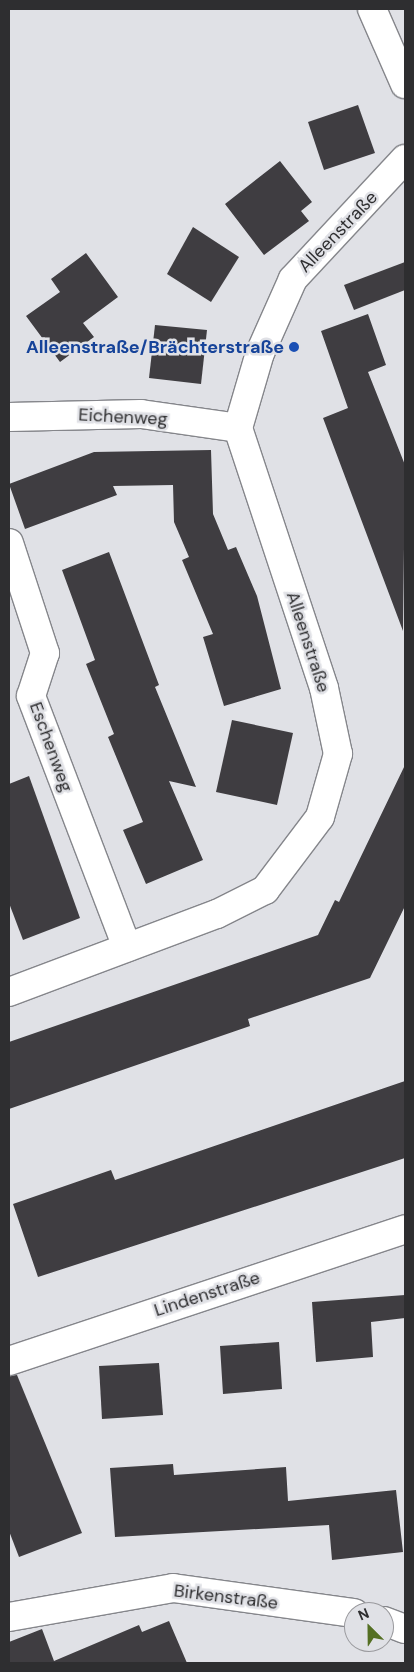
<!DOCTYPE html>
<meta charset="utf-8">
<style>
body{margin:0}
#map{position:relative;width:414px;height:1672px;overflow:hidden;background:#e0e1e6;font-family:"DM Sans",sans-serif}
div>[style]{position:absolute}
.building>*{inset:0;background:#3f3d41}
.roads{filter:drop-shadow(1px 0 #85868b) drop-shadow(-1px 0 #85868b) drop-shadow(0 1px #85868b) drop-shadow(0 -1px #85868b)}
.street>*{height:28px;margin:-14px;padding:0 14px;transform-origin:14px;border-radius:14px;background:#fff}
.dots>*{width:14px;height:14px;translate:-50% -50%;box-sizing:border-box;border:2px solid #e0e1e6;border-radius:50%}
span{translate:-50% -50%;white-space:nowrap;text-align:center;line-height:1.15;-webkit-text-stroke:5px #e0e1e6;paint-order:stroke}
.street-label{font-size:18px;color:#2e2e30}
.transit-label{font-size:18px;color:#164399;font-weight:700}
.right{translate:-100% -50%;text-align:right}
.frame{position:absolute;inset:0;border:10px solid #2e2e30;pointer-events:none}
.north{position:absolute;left:344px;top:1602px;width:50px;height:50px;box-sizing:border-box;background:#e0e1e6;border:1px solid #99999d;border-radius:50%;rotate:337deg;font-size:14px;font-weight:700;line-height:20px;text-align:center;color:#2e2e30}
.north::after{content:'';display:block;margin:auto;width:18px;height:22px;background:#546f23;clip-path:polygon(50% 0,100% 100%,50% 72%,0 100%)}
</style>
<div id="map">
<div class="building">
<div style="clip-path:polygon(358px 105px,375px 153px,324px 170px,308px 122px)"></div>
<div style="clip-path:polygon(280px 161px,312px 202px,301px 211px,309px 221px,264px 255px,225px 204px)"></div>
<div style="clip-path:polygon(193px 227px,239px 257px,211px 302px,167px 274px)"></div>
<div style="clip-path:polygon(86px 253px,118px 297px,83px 323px,94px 337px,60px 362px,26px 316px,60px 292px,51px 279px)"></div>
<div style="clip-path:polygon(405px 262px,405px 290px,354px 310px,344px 285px)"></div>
<div style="clip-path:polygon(368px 314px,386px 365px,368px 372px,405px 465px,403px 631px,323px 418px,348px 408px,321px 331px)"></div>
<div style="clip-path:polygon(155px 325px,207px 330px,201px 384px,149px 378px)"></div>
<div style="clip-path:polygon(211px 450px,213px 514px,228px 550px,236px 547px,257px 596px,281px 689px,224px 706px,203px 637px,213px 634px,182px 560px,189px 557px,174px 522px,173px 485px,113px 486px,117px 495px,25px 529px,9px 484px,94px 452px)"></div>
<div style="clip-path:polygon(109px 552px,159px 685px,155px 687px,196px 787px,169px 781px,203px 860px,146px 884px,123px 830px,143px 822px,108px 737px,114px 734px,86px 664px,95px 660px,62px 570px)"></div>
<div style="clip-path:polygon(232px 720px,293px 733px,277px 805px,216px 792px)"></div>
<div style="clip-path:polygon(405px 765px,405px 906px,370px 978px,248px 1019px,250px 1026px,9px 1109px,9px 1042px,318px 935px,335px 900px,339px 902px)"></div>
<div style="clip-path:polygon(29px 776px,80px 918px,23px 940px,9px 903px,9px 784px)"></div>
<div style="clip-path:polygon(405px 1081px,405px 1158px,38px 1277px,13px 1204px,111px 1170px,115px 1180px)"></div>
<div style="clip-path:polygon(405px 1295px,405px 1318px,371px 1322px,373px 1357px,316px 1362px,312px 1302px)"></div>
<div style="clip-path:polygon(279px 1342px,282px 1389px,223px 1394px,220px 1346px)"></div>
<div style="clip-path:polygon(159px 1363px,163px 1415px,102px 1419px,99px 1366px)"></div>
<div style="clip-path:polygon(17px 1375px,82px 1533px,19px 1557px,9px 1531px,9px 1376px)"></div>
<div style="clip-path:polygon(173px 1464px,174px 1475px,286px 1467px,288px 1501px,396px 1490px,403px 1552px,332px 1560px,329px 1525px,115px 1537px,110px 1468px)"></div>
<div style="clip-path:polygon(169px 1621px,187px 1663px,9px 1663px,9px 1642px,42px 1629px,54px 1661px,139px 1625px,142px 1632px)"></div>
</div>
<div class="roads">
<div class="street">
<div style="left:372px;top:9px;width:82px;rotate:66.3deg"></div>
<div style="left:9px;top:417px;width:132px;rotate:-1.3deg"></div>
<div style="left:141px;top:414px;width:98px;rotate:8.2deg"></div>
<div style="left:9px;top:543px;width:116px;rotate:71.9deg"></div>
<div style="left:45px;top:653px;width:45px;rotate:108deg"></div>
<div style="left:31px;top:696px;width:269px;rotate:69.1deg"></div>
<div style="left:9px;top:992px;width:222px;rotate:-20.6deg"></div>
<div style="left:217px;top:914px;width:54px;rotate:-26.6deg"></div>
<div style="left:265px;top:890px;width:91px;rotate:-53deg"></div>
<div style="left:320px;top:817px;width:66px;rotate:-74.1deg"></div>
<div style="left:338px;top:754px;width:67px;rotate:-102deg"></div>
<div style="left:324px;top:688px;width:274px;rotate:-108.3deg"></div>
<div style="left:238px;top:428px;width:78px;rotate:-73.7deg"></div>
<div style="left:260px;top:353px;width:81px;rotate:-66deg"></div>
<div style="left:293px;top:279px;width:164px;rotate:-47deg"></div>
<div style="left:9px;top:1361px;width:417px;rotate:-18.4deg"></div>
<div style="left:9px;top:1617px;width:167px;rotate:-10deg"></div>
<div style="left:173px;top:1588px;width:183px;rotate:7.9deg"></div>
<div style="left:384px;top:1621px;width:22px;rotate:21deg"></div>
</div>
</div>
<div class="dots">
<div style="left:294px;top:347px;background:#1a4fb4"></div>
</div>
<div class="street-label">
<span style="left:338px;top:232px;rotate:-46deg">Alleenstraße</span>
<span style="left:123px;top:417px;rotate:3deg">Eichenweg</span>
<span style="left:308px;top:642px;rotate:72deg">Alleenstraße</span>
<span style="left:51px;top:747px;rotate:70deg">Eschenweg</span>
<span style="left:207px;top:1294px;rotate:-18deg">Lindenstraße</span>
<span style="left:226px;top:1597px;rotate:7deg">Birkenstraße</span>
</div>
<div class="transit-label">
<span class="right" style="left:284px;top:347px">Alleenstraße/Brächterstraße</span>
</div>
<div class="frame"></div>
<div class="north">N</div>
</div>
